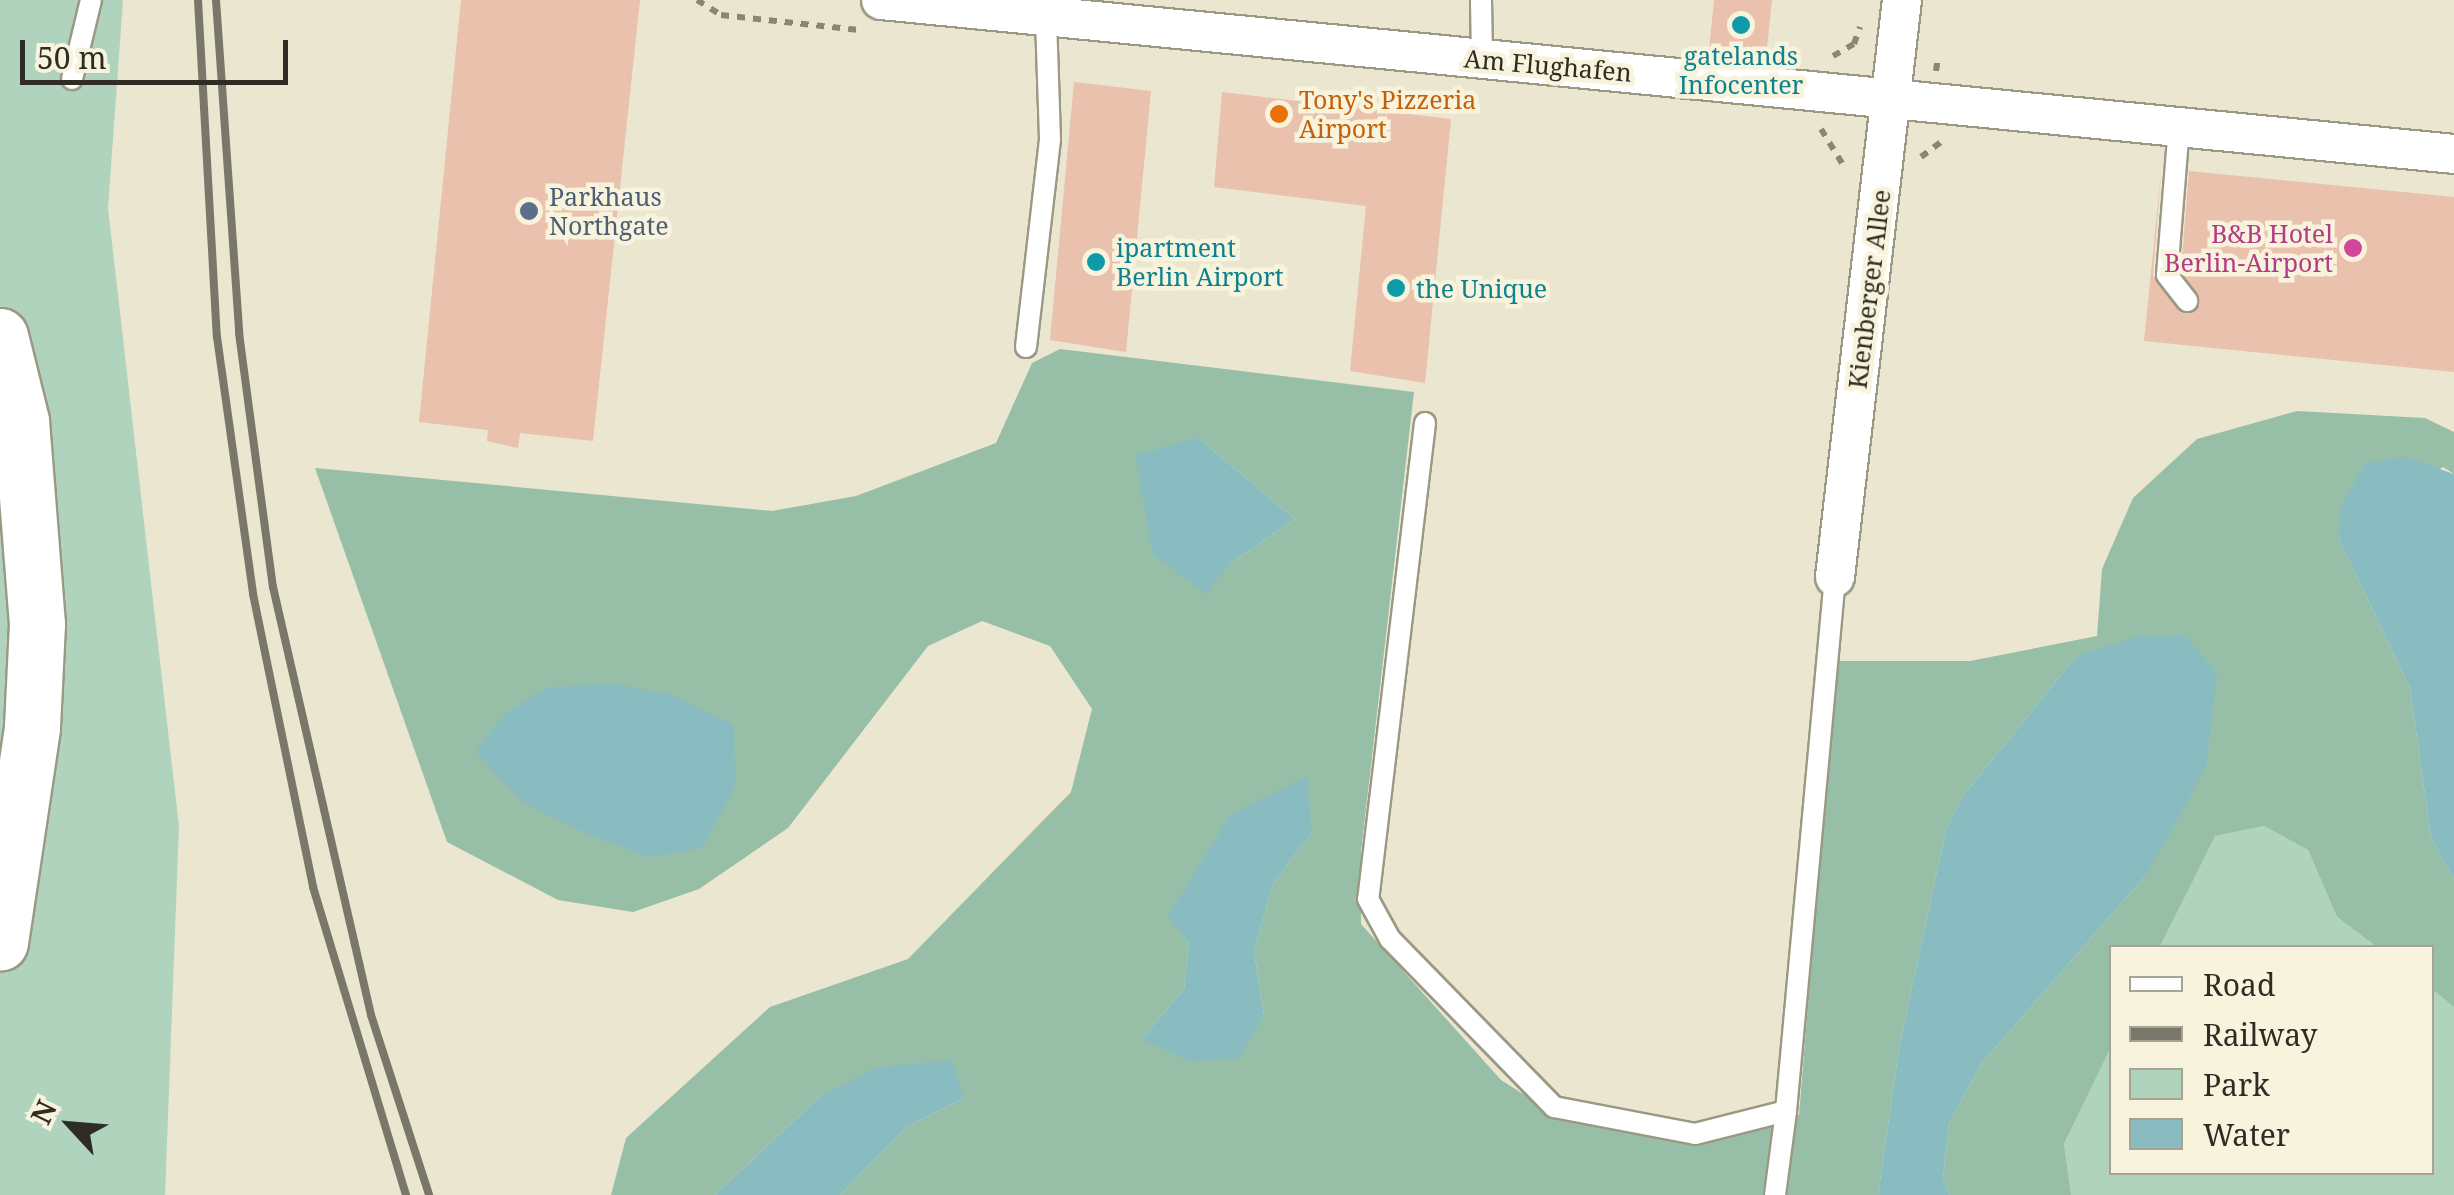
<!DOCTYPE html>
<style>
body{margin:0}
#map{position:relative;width:2454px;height:1195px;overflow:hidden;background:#eae6cf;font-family:"Noto Serif",serif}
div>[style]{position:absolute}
.green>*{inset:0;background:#afd3bd}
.forest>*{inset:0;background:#97bfa7}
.water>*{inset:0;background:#89bcc1}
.building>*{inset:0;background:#e9c1ac}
.path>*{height:6px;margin-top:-3px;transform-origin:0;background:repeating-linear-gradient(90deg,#898677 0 8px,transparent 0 16px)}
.roads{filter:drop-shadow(2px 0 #9b9883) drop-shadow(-2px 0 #9b9883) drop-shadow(0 2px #9b9883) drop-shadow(0 -2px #9b9883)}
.lane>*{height:20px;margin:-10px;padding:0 10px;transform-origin:10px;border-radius:10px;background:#fff}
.street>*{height:38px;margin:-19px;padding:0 19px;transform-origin:19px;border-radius:19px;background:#fff}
.secondary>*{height:55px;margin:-27.5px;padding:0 27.5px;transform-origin:27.5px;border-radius:27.5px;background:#fff}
.rail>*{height:8px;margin:-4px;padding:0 4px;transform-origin:4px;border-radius:4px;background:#797769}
.dots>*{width:28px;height:28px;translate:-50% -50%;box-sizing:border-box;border:5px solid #f7f3dc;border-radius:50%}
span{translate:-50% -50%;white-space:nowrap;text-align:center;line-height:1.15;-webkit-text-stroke:9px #f7f3dc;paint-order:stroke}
.culture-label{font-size:25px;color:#0d838f}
.left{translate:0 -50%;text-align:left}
.street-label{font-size:25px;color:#2e2c24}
.food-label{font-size:25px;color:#c56008}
.service-label{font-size:25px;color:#4e5e75}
.hotel-label{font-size:25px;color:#b23c85}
.right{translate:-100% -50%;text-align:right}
.legend{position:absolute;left:2109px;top:945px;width:325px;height:230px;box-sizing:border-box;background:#f7f3dc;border:2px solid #a7a392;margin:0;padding:12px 18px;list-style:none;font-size:30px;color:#2e2c24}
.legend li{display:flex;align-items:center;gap:20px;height:50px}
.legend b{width:50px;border:2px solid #a7a392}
.north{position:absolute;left:20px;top:1075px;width:100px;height:100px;-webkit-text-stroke:8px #f7f3dc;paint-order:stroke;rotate:296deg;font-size:28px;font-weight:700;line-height:40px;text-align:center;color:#2e2c24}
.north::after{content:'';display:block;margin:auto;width:35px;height:45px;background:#2e2c24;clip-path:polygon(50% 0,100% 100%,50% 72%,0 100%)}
.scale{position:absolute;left:20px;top:40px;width:268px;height:45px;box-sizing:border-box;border:5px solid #2e2c24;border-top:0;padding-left:12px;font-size:30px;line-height:35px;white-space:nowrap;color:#2e2c24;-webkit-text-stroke:8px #f7f3dc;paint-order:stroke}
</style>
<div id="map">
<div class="green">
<div style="clip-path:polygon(0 0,123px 0,108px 208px,179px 827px,165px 1195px,0 1195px)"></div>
<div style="clip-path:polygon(2264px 826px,2308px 850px,2337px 917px,2377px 947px,2160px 948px,2214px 836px)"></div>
<div style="clip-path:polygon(2432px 989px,2454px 1007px,2454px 1195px,2071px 1195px,2064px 1144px,2111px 1047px,2112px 1172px,2432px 1172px)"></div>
</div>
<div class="forest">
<div style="clip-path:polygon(evenodd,1060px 349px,1414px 392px,1361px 852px,1361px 924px,1501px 1080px,1552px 1112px,1674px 1142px,1799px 1115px,1836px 661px,1970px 661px,2097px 636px,2102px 569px,2133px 498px,2197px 439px,2297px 411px,2425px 418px,2454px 432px,2454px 474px,2443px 467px,2338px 537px,2410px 688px,2431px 838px,2454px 879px,2454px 1007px,2432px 989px,2432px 948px,2377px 947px,2337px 917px,2308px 850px,2264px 826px,2215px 836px,2160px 947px,2112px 948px,2111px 1047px,2064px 1144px,2071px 1195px,1950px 1195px,1943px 1178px,1949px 1123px,1982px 1063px,2145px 876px,2077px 655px,1963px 796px,1946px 830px,1900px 1042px,1878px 1195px,840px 1195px,905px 1128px,964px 1098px,819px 1097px,715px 1195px,611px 1195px,626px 1138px,770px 1007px,908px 959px,1071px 792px,1092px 709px,1050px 646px,982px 621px,928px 646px,788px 828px,699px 889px,633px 912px,558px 900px,447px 842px,315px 468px,772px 511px,856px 496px,996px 443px,1032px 363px,1060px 349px,1197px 437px,1295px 519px,1229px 564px,1197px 437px,1060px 349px,1231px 815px,1311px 833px,1273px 884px,1254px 951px,1264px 1015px,1143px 1038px,1184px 989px,1189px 943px,1168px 915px,1231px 815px)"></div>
</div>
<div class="water">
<div style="clip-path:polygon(1197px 437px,1295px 519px,1229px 564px,1206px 594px,1153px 555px,1135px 456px)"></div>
<div style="clip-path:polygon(2406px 457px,2454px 474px,2454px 879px,2431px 838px,2410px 688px,2338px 537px,2341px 506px,2366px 463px)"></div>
<div style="clip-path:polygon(2184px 635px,2217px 673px,2206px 766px,2174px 826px,2145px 876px,1982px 1063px,1949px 1123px,1943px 1178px,1950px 1195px,1878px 1195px,1900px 1042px,1946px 830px,1963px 796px,2077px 655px,2140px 636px)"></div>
<div style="clip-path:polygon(612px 683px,672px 695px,734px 725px,735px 788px,702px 848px,649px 857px,590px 835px,523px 803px,475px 752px,503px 716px,544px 688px)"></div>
<div style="clip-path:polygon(1308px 776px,1311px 833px,1273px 884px,1254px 951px,1264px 1015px,1240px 1058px,1190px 1062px,1142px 1039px,1184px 989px,1189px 943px,1167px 916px,1231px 814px)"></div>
<div style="clip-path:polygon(951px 1060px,964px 1098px,905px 1128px,840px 1195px,715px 1195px,819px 1097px,875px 1068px)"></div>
</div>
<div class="building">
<div style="clip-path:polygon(461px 0,640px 0,593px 441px,520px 433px,518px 448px,487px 441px,488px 430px,419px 422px)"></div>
<div style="clip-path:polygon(1714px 0,1772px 0,1766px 57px,1709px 51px)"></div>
<div style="clip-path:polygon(1074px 82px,1151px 91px,1126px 352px,1050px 340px)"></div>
<div style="clip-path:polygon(1222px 92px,1451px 119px,1425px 383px,1350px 371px,1366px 206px,1214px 187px)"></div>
<div style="clip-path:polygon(2189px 171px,2454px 197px,2454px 372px,2144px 341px,2161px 174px,2153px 275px,2181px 313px,2200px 305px,2181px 271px)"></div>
</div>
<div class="path">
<div style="left:697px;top:0;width:28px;rotate:32deg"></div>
<div style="left:721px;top:15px;width:139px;rotate:6.2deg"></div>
<div style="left:1833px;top:56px;width:24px;rotate:-30deg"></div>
<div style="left:1854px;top:44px;width:18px;rotate:-71deg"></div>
<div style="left:1936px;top:71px;width:14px;rotate:-82deg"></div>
<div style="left:1821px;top:129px;width:46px;rotate:58.4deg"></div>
<div style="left:1921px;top:157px;width:26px;rotate:-37deg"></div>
</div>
<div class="roads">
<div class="lane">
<div style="left:1481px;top:0;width:60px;rotate:89deg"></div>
<div style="left:72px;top:79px;width:81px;rotate:-76.5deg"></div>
<div style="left:2179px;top:126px;width:149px;rotate:94.6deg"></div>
<div style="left:2167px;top:275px;width:33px;rotate:52deg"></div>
<div style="left:1026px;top:347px;width:209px;rotate:-83.4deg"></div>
<div style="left:1050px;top:139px;width:123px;rotate:-91.9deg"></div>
<div style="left:1425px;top:423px;width:479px;rotate:96.8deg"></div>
<div style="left:1368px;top:899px;width:46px;rotate:61.2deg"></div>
<div style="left:1390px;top:939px;width:235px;rotate:45.7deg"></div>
<div style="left:1554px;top:1107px;width:144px;rotate:10.8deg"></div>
<div style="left:1695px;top:1134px;width:94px;rotate:-14.2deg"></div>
<div style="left:1786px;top:1111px;width:536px;rotate:-84.76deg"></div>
<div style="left:1775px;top:1195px;width:85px;rotate:-82.5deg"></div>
</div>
<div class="street">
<div style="left:881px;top:0;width:1581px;rotate:5.59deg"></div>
<div style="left:1835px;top:577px;width:581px;rotate:-83.38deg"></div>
</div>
<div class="secondary">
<div style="left:0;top:336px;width:88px;rotate:76.1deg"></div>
<div style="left:21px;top:421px;width:204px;rotate:85.5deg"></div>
<div style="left:37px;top:624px;width:104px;rotate:92.8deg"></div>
<div style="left:32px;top:728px;width:217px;rotate:98.5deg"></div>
</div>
</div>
<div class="rail">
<div style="left:198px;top:0;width:338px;rotate:86.8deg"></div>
<div style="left:217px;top:337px;width:260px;rotate:82deg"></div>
<div style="left:253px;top:594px;width:299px;rotate:78.4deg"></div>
<div style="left:313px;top:887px;width:322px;rotate:73.2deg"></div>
<div style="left:216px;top:0;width:334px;rotate:86deg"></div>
<div style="left:239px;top:333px;width:256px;rotate:82.4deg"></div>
<div style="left:273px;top:587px;width:439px;rotate:77.1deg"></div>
<div style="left:371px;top:1015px;width:189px;rotate:72.1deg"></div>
</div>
<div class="dots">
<div style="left:1741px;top:25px;background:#0f9aa8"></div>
<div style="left:1279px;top:114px;background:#e8710a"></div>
<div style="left:529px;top:211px;background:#5c6f8a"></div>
<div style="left:2353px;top:248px;background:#d1479c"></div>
<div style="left:1096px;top:262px;background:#0f9aa8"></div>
<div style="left:1396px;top:288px;background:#0f9aa8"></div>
</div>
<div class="culture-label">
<span style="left:1741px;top:70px">gatelands<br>Infocenter</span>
<span class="left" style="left:1116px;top:262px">ipartment<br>Berlin Airport</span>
<span class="left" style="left:1416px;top:288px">the Unique</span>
</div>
<div class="street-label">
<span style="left:1548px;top:65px;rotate:5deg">Am Flughafen</span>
<span style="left:1869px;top:289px;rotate:-83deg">Kienberger Allee</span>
</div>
<div class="food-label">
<span class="left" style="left:1299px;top:114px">Tony's Pizzeria<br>Airport</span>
</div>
<div class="service-label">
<span class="left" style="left:549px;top:211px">Parkhaus<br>Northgate</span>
</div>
<div class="hotel-label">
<span class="right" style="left:2333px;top:248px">B&amp;B Hotel<br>Berlin-Airport</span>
</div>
<ul class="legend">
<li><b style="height:12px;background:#fff"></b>Road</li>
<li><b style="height:12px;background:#797769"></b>Railway</li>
<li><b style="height:28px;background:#afd3bd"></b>Park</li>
<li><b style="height:28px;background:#89bcc1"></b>Water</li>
</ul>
<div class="north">N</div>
<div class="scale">50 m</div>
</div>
